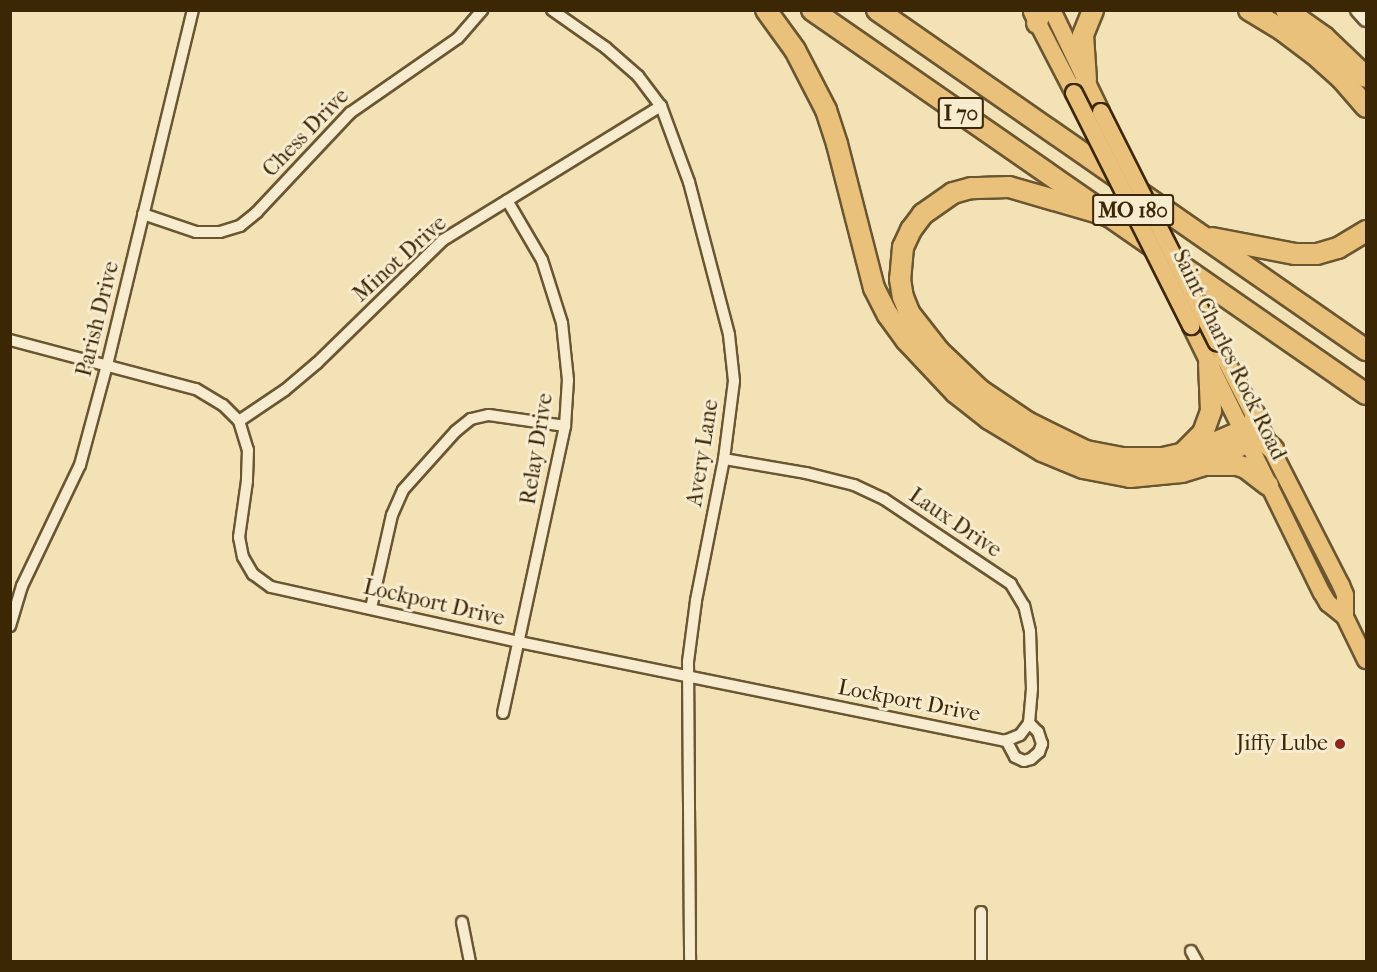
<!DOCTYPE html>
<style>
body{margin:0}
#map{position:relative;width:1377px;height:972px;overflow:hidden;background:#f3e2b6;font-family:"IM FELL French Canon",serif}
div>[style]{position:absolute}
.roads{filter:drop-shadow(2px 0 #6a5631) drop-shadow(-2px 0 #6a5631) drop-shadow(0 2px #6a5631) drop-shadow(0 -2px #6a5631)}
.minor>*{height:10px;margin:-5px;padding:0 5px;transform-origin:5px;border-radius:5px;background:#f7ecd0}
.tertiary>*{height:14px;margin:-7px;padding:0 7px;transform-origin:7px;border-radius:7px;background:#f7ecd0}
.primary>*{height:16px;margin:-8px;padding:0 8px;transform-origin:8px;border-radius:8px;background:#eac17b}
.motorway>*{height:20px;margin:-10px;padding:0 10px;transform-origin:10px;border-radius:10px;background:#eac17b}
.bridges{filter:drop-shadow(2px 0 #3c2705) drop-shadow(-2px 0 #3c2705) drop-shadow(0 2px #3c2705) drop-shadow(0 -2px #3c2705)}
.primary-bridge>*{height:16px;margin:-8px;padding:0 8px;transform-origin:8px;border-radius:8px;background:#eac17b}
.dots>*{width:16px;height:16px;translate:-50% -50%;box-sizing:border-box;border:3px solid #f7ecd0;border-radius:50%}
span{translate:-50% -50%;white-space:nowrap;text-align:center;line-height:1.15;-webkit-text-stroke:6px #f7ecd0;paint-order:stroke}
.shield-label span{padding:2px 4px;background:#f7ecd0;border:2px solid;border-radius:4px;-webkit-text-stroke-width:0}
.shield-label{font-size:21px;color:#3c2705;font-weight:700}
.street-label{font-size:22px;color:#3c2705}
.poi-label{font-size:22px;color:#3c2705}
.right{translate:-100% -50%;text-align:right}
.frame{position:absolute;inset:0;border:12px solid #3c2705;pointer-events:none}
</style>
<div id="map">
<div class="roads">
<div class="minor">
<div style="left:552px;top:10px;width:66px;rotate:35.1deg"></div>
<div style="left:606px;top:48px;width:43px;rotate:41.2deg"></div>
<div style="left:638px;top:76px;width:38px;rotate:53deg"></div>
<div style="left:661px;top:106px;width:81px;rotate:69.8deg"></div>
<div style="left:689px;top:182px;width:158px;rotate:75.3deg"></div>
<div style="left:729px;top:335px;width:46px;rotate:83.8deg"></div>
<div style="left:734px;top:381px;width:79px;rotate:97.3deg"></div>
<div style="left:724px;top:459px;width:145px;rotate:101.2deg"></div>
<div style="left:696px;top:601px;width:62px;rotate:97.5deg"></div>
<div style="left:688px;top:662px;width:300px;rotate:89.6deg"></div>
<div style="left:143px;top:214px;width:56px;rotate:18.8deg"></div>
<div style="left:196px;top:232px;width:24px"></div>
<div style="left:220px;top:232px;width:21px;rotate:-17deg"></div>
<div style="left:240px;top:226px;width:22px;rotate:-39deg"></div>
<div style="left:257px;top:212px;width:136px;rotate:-46.8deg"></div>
<div style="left:350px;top:113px;width:131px;rotate:-34.8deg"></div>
<div style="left:458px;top:38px;width:37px;rotate:-49deg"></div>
<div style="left:10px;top:340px;width:192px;rotate:14.8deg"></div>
<div style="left:196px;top:389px;width:31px;rotate:31deg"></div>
<div style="left:223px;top:405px;width:23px;rotate:45deg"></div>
<div style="left:239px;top:421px;width:30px;rotate:73deg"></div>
<div style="left:248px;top:450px;width:31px;rotate:92deg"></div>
<div style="left:247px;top:481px;width:57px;rotate:98.1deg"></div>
<div style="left:239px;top:537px;width:20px;rotate:79deg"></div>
<div style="left:243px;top:557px;width:20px;rotate:60deg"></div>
<div style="left:253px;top:574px;width:22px;rotate:36deg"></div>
<div style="left:271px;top:587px;width:254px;rotate:12.5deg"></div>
<div style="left:519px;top:642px;width:496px;rotate:11.5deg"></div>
<div style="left:1005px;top:741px;width:16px;rotate:-22deg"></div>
<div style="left:1020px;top:735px;width:15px;rotate:-53deg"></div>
<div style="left:1029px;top:723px;width:34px;rotate:-85deg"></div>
<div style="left:1032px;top:689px;width:58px;rotate:-92deg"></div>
<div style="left:1030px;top:631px;width:26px;rotate:-103deg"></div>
<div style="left:1024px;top:606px;width:26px;rotate:-121deg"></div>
<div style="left:1011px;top:584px;width:153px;rotate:-146.2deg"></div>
<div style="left:884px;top:499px;width:33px;rotate:-155deg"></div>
<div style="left:854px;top:485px;width:49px;rotate:-166deg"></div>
<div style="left:806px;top:473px;width:83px;rotate:-170.3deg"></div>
<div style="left:239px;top:421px;width:55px;rotate:-34deg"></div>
<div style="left:285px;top:390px;width:42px;rotate:-40.2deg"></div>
<div style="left:317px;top:363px;width:176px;rotate:-44.3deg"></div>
<div style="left:443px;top:240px;width:256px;rotate:-31.6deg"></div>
<div style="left:371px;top:608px;width:95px;rotate:-77.3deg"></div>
<div style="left:392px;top:515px;width:27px;rotate:-66deg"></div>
<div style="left:403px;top:490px;width:79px;rotate:-48.1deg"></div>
<div style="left:456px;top:431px;width:19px;rotate:-39deg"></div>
<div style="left:471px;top:419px;width:18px;rotate:-13deg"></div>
<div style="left:489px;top:415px;width:77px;rotate:8.2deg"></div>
<div style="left:10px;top:626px;width:42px;rotate:-73.3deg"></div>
<div style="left:22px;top:586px;width:134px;rotate:-64.4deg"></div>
<div style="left:80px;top:465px;width:104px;rotate:-74.9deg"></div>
<div style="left:107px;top:365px;width:365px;rotate:-76.4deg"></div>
<div style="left:503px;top:713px;width:294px;rotate:-77.8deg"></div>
<div style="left:565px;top:426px;width:46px;rotate:-86.3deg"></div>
<div style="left:568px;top:380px;width:57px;rotate:-96deg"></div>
<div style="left:562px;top:323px;width:66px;rotate:-107.6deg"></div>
<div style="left:542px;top:260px;width:69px;rotate:-120.3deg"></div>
<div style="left:1006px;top:740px;width:19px;rotate:62deg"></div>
<div style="left:1015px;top:757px;width:10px;rotate:24deg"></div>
<div style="left:1024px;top:761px;width:7px;rotate:-16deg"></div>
<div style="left:1031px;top:759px;width:11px;rotate:-41deg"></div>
<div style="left:1039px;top:752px;width:9px;rotate:-69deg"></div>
<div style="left:1042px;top:744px;width:13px;rotate:-108deg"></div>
<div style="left:1038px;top:732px;width:13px;rotate:-135deg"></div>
<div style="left:462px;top:922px;width:41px;rotate:78.7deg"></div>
<div style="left:1191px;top:951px;width:13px;rotate:61deg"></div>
<div style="left:981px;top:962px;width:50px;rotate:-90deg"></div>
</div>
<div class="tertiary">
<div style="left:1358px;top:10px;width:12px;rotate:48deg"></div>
</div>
<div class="primary">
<div style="left:1052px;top:10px;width:113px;rotate:64.3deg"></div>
<div style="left:1032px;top:12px;width:91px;rotate:62.6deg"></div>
<div style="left:1191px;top:326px;width:297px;rotate:63.9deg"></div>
<div style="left:1322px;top:593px;width:12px;rotate:59deg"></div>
<div style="left:1328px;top:603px;width:22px;rotate:39deg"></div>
<div style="left:1345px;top:617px;width:48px;rotate:64deg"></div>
<div style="left:1217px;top:343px;width:272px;rotate:62.9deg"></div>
<div style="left:1341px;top:585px;width:11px;rotate:68deg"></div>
<div style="left:1345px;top:595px;width:22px;rotate:90deg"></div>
</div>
<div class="motorway">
<div style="left:766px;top:10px;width:49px;rotate:54.1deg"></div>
<div style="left:795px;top:50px;width:68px;rotate:62.7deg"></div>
<div style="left:826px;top:110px;width:36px;rotate:72deg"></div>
<div style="left:837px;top:144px;width:149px;rotate:75.6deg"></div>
<div style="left:874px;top:288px;width:30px;rotate:63deg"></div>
<div style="left:888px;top:315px;width:31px;rotate:54deg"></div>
<div style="left:906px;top:340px;width:73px;rotate:46.7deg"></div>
<div style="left:956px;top:393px;width:42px;rotate:38.2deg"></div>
<div style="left:989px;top:419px;width:62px;rotate:31.1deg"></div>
<div style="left:1042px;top:451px;width:44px;rotate:22.5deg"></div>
<div style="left:1083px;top:468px;width:48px;rotate:10.8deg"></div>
<div style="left:1130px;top:477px;width:52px;rotate:-5.5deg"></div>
<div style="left:1182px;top:472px;width:24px;rotate:-17deg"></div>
<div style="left:1205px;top:465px;width:48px;rotate:-28.7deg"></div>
<div style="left:1247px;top:442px;width:11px;rotate:-52deg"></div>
<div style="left:1254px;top:433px;width:18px;rotate:-87deg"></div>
<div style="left:812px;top:10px;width:674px;rotate:34.73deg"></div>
<div style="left:877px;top:10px;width:596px;rotate:34.81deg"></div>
<div style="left:1249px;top:10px;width:39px;rotate:31deg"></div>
<div style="left:1282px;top:30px;width:39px;rotate:37deg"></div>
<div style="left:1313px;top:53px;width:38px;rotate:42deg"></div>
<div style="left:1341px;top:78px;width:38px;rotate:49deg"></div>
<div style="left:1286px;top:10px;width:47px;rotate:35.4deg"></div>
<div style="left:1324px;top:37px;width:58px;rotate:43.6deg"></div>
<div style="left:1037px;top:23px;width:14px;rotate:-73deg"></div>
<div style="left:1086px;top:80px;width:45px;rotate:-93.8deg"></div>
<div style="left:1083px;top:35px;width:27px;rotate:-68deg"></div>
<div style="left:1109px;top:216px;width:104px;rotate:-163.8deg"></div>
<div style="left:1009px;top:187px;width:38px;rotate:178deg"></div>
<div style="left:971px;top:188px;width:19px;rotate:164deg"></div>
<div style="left:953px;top:193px;width:37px;rotate:145deg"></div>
<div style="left:923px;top:214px;width:20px;rotate:127deg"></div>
<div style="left:911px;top:230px;width:19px;rotate:115deg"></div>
<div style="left:903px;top:247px;width:32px;rotate:95deg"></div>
<div style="left:900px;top:279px;width:18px;rotate:81deg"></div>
<div style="left:903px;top:297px;width:18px;rotate:68deg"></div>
<div style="left:910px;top:314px;width:47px;rotate:51.9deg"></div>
<div style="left:939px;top:351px;width:57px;rotate:43.6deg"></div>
<div style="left:980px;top:390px;width:57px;rotate:34.2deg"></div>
<div style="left:1027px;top:422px;width:66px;rotate:26.2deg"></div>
<div style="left:1086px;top:451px;width:36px;rotate:11deg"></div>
<div style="left:1121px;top:458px;width:42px"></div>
<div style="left:1163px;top:458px;width:36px;rotate:-13deg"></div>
<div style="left:1198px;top:450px;width:48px;rotate:-23.4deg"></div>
<div style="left:1242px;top:431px;width:12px;rotate:9deg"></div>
<div style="left:1254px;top:433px;width:25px;rotate:40deg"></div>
<div style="left:1212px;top:238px;width:85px;rotate:10.9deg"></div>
<div style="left:1295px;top:254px;width:22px"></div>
<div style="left:1317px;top:254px;width:22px;rotate:-16deg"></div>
<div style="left:1338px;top:248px;width:33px;rotate:-31deg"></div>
<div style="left:1184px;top:452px;width:27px;rotate:-45deg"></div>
<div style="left:1203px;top:433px;width:23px;rotate:-70deg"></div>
<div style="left:1211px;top:411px;width:47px;rotate:-92.4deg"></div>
<div style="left:1208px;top:465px;width:29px"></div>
<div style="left:1237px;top:465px;width:9px;rotate:18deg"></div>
<div style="left:1246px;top:468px;width:28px;rotate:38deg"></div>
</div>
</div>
<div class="bridges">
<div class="primary-bridge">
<div style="left:1074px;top:93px;width:261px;rotate:63.3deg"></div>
<div style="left:1101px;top:112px;width:258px;rotate:63.3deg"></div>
</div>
</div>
<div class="dots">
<div style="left:1340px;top:744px;background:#8f2418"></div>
</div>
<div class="shield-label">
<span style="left:961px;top:113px">I 70</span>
<span style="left:1133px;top:210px">MO 180</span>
</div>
<div class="street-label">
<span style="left:306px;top:133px;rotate:-46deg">Chess Drive</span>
<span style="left:400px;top:259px;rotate:-42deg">Minot Drive</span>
<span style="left:98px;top:319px;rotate:-76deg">Parish Drive</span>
<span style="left:1229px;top:355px;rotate:64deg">Saint Charles Rock Road</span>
<span style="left:537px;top:449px;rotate:-81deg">Relay Drive</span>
<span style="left:703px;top:453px;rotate:-81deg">Avery Lane</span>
<span style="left:955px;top:523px;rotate:34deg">Laux Drive</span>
<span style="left:434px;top:603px;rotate:13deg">Lockport Drive</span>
<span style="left:909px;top:701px;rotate:11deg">Lockport Drive</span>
</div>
<div class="poi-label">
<span class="right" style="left:1328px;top:744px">Jiffy Lube</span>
</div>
<div class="frame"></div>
</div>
